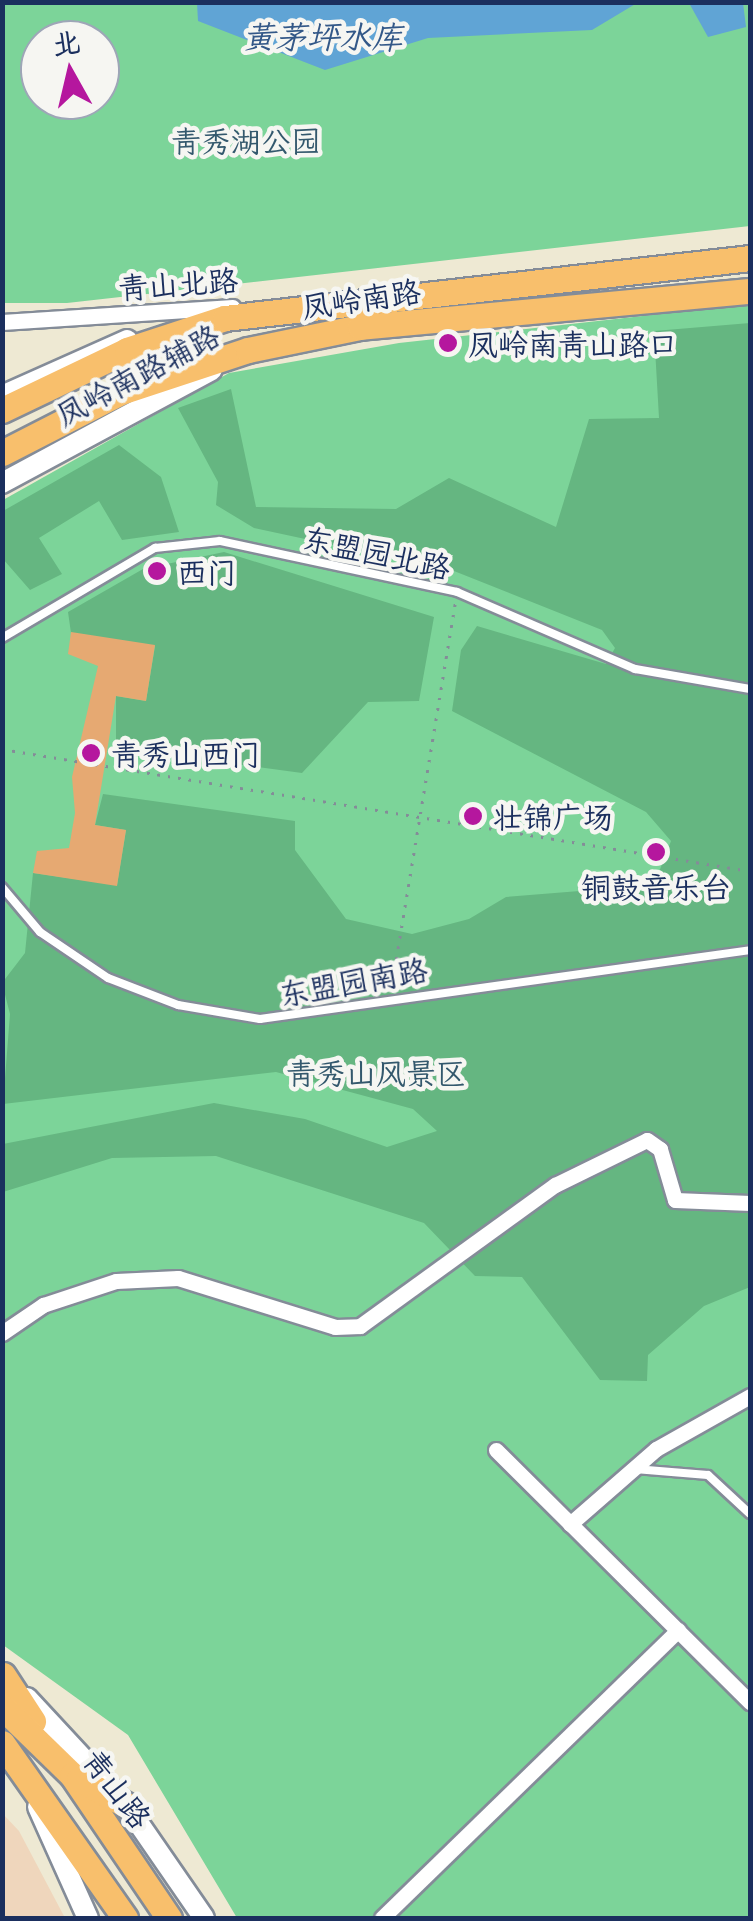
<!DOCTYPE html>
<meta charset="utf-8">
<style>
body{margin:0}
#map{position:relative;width:753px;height:1921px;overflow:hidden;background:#eee9d3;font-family:"Playpen Sans","LXGW WenKai TC",sans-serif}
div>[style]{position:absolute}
.built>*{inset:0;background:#efd6bc}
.green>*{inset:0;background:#7cd499}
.forest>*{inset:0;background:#65b681}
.water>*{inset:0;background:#60a4d5}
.building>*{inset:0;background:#e6a972}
.path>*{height:2.5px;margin-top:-1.25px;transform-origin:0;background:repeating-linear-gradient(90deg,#848c98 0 2.5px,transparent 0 10.5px)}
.roads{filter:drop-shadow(2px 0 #848c98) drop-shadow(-2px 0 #848c98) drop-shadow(0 2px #848c98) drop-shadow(0 -2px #848c98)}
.service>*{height:8px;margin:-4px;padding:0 4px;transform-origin:4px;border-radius:4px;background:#fff}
.minor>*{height:15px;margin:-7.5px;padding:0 7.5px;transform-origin:7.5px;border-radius:7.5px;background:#fff}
.tertiary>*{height:20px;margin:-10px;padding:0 10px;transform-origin:10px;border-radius:10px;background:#fff}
.primary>*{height:25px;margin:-12.5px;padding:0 12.5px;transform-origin:12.5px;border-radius:12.5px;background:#f8bf6c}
.trunk>*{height:25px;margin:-12.5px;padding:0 12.5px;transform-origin:12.5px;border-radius:12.5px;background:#f8bf6c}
.dots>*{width:28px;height:28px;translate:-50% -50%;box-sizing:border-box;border:5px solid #f6f6f2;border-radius:50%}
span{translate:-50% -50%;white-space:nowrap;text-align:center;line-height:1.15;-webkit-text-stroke:9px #f6f6f2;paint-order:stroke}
.park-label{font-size:30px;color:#33586d}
.street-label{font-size:30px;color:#1b2f5e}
.poi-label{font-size:30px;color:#1b2f5e}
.left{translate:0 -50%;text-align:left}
.water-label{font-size:32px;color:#335888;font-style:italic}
.frame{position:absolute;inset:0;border:5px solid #1b2f5e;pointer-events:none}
.north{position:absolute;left:20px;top:20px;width:100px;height:100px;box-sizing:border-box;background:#f6f6f2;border:2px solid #9ea6b7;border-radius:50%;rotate:352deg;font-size:28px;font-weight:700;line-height:40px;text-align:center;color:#1b2f5e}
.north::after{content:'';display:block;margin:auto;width:35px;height:45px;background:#b5179e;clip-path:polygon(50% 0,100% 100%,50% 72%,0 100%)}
</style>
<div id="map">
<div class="built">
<div style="clip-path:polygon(3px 1814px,19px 1831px,65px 1918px,3px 1918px)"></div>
</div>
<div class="green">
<div style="clip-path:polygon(evenodd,3px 3px,750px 3px,750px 226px,67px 303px,3px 303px,3px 3px,40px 40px,100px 40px,100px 100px,40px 100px,40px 40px)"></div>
<div style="clip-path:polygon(750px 304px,750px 1918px,237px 1918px,128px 1735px,3px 1645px,3px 500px,229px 373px,399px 343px)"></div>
</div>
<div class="forest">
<div style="clip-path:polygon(750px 323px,750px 1287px,704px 1306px,648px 1355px,647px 1381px,600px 1380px,522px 1277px,475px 1276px,424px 1223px,216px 1156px,112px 1158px,3px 1192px,3px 1144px,214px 1103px,305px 1119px,387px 1147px,437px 1131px,413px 1109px,276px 1072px,3px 1104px,10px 1014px,2px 983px,25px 953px,33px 873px,117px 885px,126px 830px,95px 825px,103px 794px,295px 821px,295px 850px,346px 919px,412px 934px,469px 919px,506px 897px,654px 885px,671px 841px,646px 812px,452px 711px,461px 650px,477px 626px,606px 664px,615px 648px,602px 630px,454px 571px,254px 528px,216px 505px,218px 482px,178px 408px,231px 389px,256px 507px,396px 509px,449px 478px,556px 527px,589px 419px,659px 418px,654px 331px)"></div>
<div style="clip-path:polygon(119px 445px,161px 477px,179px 532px,122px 540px,99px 501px,39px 538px,62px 574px,30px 590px,3px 559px,3px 511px)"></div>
<div style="clip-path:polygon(224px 552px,434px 617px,419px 701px,368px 702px,302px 773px,116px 748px,116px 696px,146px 701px,155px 646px,71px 633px,68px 612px,143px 569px)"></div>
</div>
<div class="water">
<div style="clip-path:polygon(197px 3px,197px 2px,637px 3px,592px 30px,428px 38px,325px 70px,198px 21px)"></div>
<div style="clip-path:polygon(689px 3px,743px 3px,746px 27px,708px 37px)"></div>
</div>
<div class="building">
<div style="clip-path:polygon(71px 632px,155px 645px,146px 701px,116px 696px,95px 825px,126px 830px,117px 886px,33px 873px,37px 851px,69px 848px,75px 813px,72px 777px,98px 666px,68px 654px)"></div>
</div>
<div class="path">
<div style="left:2px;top:749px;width:758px;rotate:9.26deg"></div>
<div style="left:391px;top:990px;width:392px;rotate:-80.6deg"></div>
</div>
<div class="roads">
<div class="service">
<div style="left:2px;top:638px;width:178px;rotate:-30.5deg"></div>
<div style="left:155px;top:548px;width:65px;rotate:-6.1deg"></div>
<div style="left:220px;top:541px;width:242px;rotate:12.1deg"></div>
<div style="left:457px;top:592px;width:194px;rotate:23.4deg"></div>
<div style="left:635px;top:669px;width:117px;rotate:9.9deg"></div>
<div style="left:2px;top:887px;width:59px;rotate:49.8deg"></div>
<div style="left:40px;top:932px;width:82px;rotate:34.1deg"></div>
<div style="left:108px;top:978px;width:75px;rotate:21.1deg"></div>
<div style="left:178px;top:1005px;width:83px;rotate:9.7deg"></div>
<div style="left:260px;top:1019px;width:495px;rotate:-8deg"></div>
<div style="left:635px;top:1469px;width:73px;rotate:4.7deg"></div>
<div style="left:708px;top:1475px;width:57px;rotate:42.9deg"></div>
</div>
<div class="minor">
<div style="left:2px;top:322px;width:231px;rotate:-3.7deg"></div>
<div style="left:2px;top:1333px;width:50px;rotate:-34.3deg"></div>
<div style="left:43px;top:1305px;width:77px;rotate:-18.2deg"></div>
<div style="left:116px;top:1281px;width:62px;rotate:-2.8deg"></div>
<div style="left:178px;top:1278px;width:164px;rotate:17.3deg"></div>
<div style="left:335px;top:1327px;width:25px;rotate:-2deg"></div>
<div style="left:360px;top:1326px;width:241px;rotate:-35.9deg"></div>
<div style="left:555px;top:1185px;width:102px;rotate:-26.1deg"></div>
<div style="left:647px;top:1140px;width:16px;rotate:35deg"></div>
<div style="left:660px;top:1149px;width:53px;rotate:73.6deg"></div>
<div style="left:675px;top:1200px;width:75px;rotate:2.3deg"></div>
<div style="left:496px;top:1450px;width:358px;rotate:44.8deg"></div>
<div style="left:570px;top:1524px;width:114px;rotate:-41.1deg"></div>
<div style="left:656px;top:1449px;width:108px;rotate:-29.4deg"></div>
<div style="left:382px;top:1918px;width:413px;rotate:-44.2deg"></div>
</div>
<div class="tertiary">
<div style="left:2px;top:396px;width:137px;rotate:-24.1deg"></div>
<div style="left:2px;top:483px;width:238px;rotate:-28.3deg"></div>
<div style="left:27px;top:1698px;width:146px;rotate:47.2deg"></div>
<div style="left:126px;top:1805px;width:137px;rotate:55.4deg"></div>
<div style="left:38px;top:1807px;width:122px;rotate:65.8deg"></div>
</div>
<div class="primary">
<div style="left:2px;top:410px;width:139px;rotate:-25.6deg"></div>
<div style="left:127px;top:350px;width:103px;rotate:-18.1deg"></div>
<div style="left:225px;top:318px;width:528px;rotate:-6.52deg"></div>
<div style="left:2px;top:453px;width:134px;rotate:-27.1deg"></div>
<div style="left:121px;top:392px;width:134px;rotate:-18.3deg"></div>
<div style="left:248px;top:350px;width:114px;rotate:-11.6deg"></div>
<div style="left:360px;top:327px;width:392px;rotate:-5.3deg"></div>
</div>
<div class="trunk">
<div style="left:3px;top:1675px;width:55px;rotate:56.9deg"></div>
<div style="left:2px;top:1707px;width:98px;rotate:44.2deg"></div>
<div style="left:72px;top:1775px;width:173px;rotate:55.9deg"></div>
<div style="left:2px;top:1743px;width:214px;rotate:54.9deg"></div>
<div style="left:79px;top:1779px;width:54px;rotate:29deg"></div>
</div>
</div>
<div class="dots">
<div style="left:448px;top:343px;background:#b5179e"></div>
<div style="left:157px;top:571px;background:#b5179e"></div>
<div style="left:91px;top:753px;background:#b5179e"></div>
<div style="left:473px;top:816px;background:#b5179e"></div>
<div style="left:656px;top:852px;background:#b5179e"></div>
</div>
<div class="park-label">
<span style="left:246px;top:140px">青秀湖公园</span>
<span style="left:376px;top:1072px">青秀山风景区</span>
</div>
<div class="street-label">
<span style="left:178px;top:283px;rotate:-4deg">青山北路</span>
<span style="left:361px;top:298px;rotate:-8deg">凤岭南路</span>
<span style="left:137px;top:374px;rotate:-28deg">凤岭南路辅路</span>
<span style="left:377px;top:552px;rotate:12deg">东盟园北路</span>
<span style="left:353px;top:981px;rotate:-10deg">东盟园南路</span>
<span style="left:118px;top:1788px;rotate:53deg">青山路</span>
</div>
<div class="poi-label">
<span class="left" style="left:468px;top:343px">凤岭南青山路口</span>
<span class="left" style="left:177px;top:571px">西门</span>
<span class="left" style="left:111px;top:753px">青秀山西门</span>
<span class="left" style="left:493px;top:816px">壮锦广场</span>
<span style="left:656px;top:886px">铜鼓音乐台</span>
</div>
<div class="water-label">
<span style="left:323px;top:35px">黄茅坪水库</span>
</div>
<div class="frame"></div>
<div class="north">北</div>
</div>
